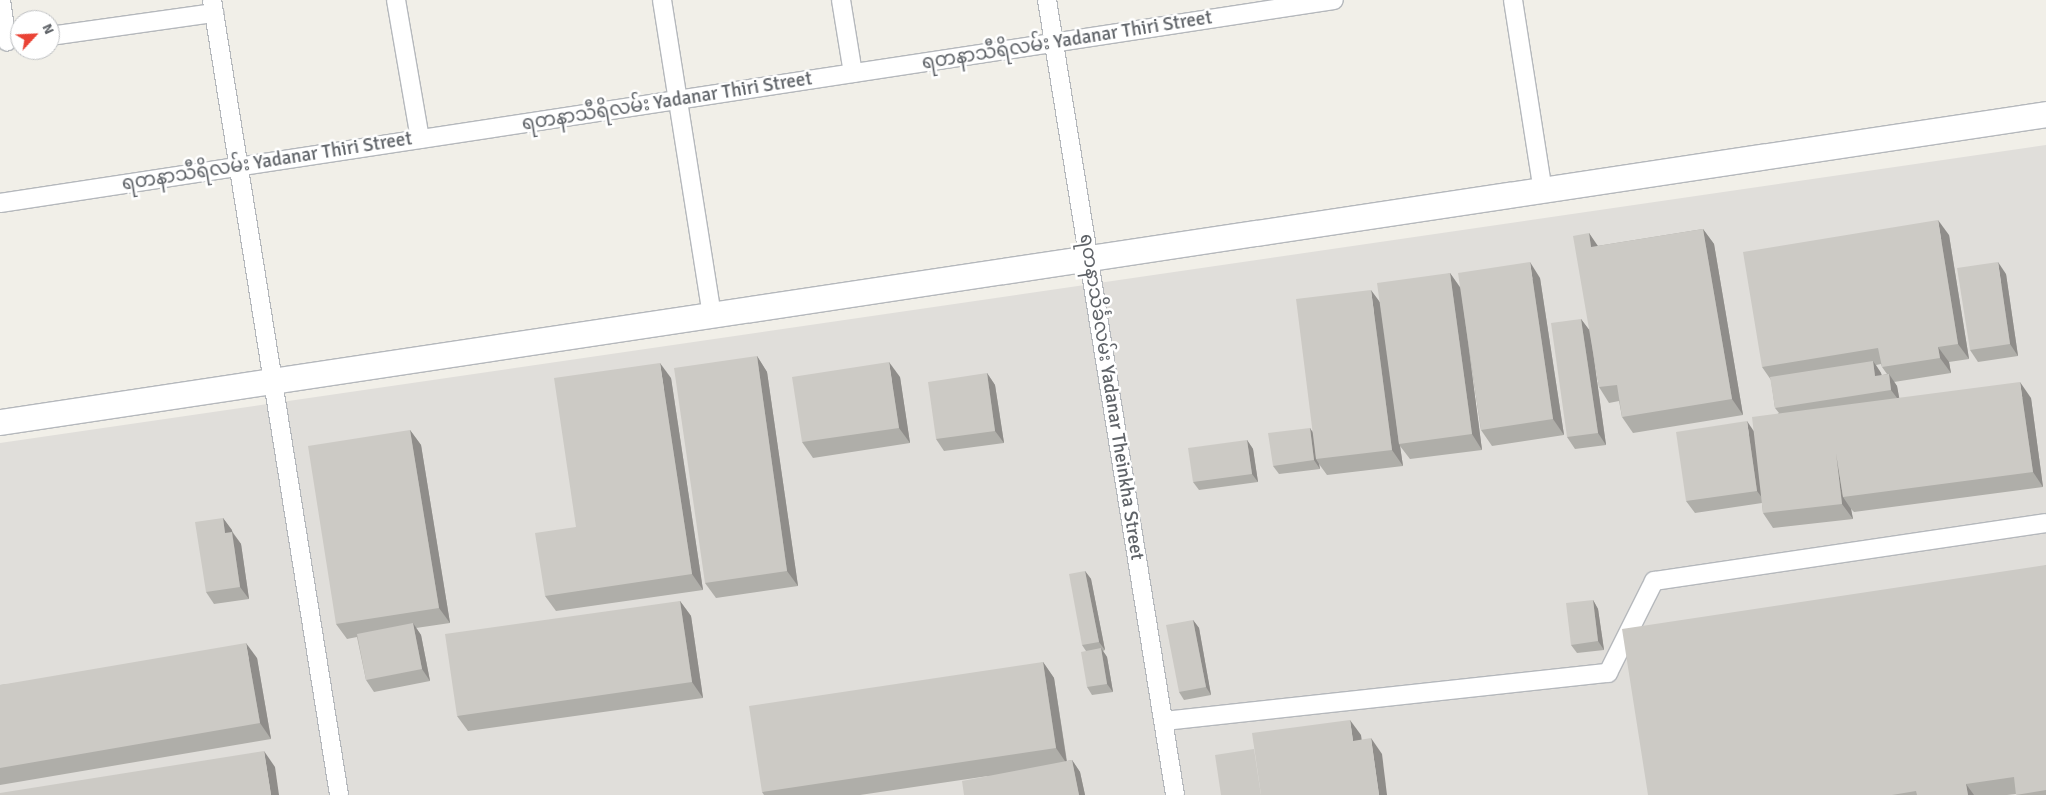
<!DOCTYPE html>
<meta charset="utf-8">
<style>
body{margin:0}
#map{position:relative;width:2046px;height:795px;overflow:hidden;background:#f1efe8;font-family:Signika,"Noto Sans Myanmar",sans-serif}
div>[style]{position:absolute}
.industrial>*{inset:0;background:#e0deda}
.roads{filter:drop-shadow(1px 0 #b5b8bc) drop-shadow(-1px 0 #b5b8bc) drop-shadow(0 1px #b5b8bc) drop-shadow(0 -1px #b5b8bc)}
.street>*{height:18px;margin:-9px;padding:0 9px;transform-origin:9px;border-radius:9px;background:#fff}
.secondary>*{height:25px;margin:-12.5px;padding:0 12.5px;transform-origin:12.5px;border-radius:12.5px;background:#fff}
.wall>*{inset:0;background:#afaea9}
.shaded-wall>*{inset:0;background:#8f8d8a}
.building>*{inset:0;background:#cccac5}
span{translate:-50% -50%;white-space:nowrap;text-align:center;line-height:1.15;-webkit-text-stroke:5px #fff;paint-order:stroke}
.street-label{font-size:19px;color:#5f6368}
.north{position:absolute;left:10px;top:10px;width:50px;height:50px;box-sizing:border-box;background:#fff;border:1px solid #bfc1c3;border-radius:50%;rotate:65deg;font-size:14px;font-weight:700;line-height:20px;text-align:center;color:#5f6368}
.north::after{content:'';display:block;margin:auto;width:18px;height:22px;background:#ea4335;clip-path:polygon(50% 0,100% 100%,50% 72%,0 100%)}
</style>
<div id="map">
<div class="industrial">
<div style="clip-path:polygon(2046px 145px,2046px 795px,0 795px,0 443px)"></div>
</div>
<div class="roads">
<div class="street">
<div style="left:1px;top:0;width:42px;rotate:81.9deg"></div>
<div style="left:212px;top:0;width:805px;rotate:80.92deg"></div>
<div style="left:396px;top:0;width:141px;rotate:80.2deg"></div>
<div style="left:662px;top:0;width:319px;rotate:81deg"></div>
<div style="left:841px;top:0;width:74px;rotate:80.7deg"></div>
<div style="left:1047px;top:0;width:805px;rotate:80.85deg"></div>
<div style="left:1513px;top:0;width:193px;rotate:81.1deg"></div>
<div style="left:50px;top:36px;width:166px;rotate:-8deg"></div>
<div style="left:0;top:203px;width:1349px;rotate:-8.65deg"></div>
<div style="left:1164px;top:721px;width:447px;rotate:-6.2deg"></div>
<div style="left:1608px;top:673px;width:103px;rotate:-63.4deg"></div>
<div style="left:1654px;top:581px;width:396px;rotate:-8.4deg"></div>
</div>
<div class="secondary">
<div style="left:0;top:422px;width:2069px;rotate:-8.56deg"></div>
</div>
</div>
<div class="wall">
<div style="clip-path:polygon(1703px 229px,1714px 244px,1743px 415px,1633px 433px,1622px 417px,1619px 401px,1609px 403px,1599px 387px,1592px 346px,1606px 445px,1575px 449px,1567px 437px,1581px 319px,1589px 330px,1589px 233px,1597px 246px)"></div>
<div style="clip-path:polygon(evenodd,1949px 235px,1969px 359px,1949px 362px,1951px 373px,1894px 382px,1897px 386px,1899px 398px,2031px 398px,2043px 487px,1854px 512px,1851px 509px,1853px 519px,1773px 528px,1763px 513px,1762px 503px,1695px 513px,1686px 501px,1753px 431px,1779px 413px,1775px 408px,1771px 380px,1762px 367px,1949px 235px,1881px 364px,1882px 367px,1887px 374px,1882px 375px,1881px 373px,1876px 365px,1881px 364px)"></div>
<div style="clip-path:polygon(1450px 273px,1460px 287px,1540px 278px,1564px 435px,1492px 446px,1481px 430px,1468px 344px,1482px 450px,1410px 459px,1400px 446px,1403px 466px,1327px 475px,1319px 464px,1320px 469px,1279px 474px,1273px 466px,1310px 428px,1312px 432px,1380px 302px)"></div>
<div style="clip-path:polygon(2006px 274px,2018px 356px,1978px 362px,1970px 350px)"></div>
<div style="clip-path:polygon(757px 356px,767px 372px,798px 586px,716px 598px,705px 583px)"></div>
<div style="clip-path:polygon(987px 373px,995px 385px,1004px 443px,944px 451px,936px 439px)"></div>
<div style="clip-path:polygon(900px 377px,910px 443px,813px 458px,802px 442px)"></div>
<div style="clip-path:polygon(671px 378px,703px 590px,556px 611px,545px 596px,576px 527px)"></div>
<div style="clip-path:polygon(410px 430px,421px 445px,450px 623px,416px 628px,421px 635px,430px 681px,374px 692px,366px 680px,357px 637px,347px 639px,336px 624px)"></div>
<div style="clip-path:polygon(1247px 440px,1253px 449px,1258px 482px,1199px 490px,1193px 482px)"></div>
<div style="clip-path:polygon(223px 518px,241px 544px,249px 599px,214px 604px,206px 592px)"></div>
<div style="clip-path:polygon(2046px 565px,2046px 795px,2017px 795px,2016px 794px,2007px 795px,1648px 795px)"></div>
<div style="clip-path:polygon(1085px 571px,1091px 579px,1105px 650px,1103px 651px,1107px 657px,1113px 692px,1092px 695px,1087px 687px,1086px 651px,1082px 645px)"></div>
<div style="clip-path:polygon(1593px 600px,1598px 609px,1604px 650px,1577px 653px,1571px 645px)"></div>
<div style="clip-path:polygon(680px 601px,691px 616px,703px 698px,468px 731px,457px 716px)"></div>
<div style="clip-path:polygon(1193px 620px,1199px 628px,1211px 695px,1184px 700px,1179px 692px)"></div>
<div style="clip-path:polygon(257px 658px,271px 739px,0 785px,0 685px)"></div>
<div style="clip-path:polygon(1043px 662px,1054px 678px,1067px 761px,1072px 760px,1080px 772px,1085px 795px,964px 795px,988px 776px,860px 795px,764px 795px,762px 792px)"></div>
</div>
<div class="shaded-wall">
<div style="clip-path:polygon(1938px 220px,1949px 235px,1969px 359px,1958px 344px)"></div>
<div style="clip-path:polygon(1703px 229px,1714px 244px,1743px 415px,1732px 399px)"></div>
<div style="clip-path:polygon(1589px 233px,1600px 249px,1591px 247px)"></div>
<div style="clip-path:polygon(1530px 262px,1540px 278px,1564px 435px,1553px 419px)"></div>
<div style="clip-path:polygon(1998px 262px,2006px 274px,2018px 356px,2010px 344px)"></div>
<div style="clip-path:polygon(1450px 273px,1461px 289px,1482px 450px,1472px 434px)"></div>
<div style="clip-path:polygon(1371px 290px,1382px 305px,1399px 444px,1400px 446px,1403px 466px,1392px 450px)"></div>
<div style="clip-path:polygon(1581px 319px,1590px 331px,1606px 445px,1598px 433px)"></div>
<div style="clip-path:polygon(1938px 347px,1949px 362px,1951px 373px,1940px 358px)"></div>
<div style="clip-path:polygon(757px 356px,767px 372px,798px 586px,787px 571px)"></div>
<div style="clip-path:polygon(1873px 361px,1881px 373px,1883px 388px,1875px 376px)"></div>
<div style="clip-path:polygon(889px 362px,900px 377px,910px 443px,899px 428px)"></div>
<div style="clip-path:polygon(660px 363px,671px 378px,703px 590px,692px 574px)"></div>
<div style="clip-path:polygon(987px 373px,995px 385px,1004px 443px,995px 431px)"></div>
<div style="clip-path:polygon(1889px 374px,1897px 386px,1900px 402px,1891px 390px)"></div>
<div style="clip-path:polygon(2020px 382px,2031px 398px,2043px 487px,2033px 472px)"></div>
<div style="clip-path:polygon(1747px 421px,1755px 433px,1766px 503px,1757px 491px)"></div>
<div style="clip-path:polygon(1310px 428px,1315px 436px,1316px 459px,1319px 464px,1320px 469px,1314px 460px)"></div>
<div style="clip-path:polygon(410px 430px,421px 445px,450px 623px,439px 608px)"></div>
<div style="clip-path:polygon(1247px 440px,1253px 449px,1258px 482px,1252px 474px)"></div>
<div style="clip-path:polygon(1836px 453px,1843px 497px,1851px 509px,1853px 519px,1842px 504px)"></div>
<div style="clip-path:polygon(223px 518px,232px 530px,234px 545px,225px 533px)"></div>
<div style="clip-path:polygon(232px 532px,241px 544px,249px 599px,240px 587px)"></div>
<div style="clip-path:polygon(1085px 571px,1091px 579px,1105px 650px,1099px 642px)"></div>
<div style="clip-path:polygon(1593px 600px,1598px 609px,1604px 650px,1598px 641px)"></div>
<div style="clip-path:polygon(680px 601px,691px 616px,703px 698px,692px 682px)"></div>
<div style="clip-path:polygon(1193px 620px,1199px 628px,1211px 695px,1206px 687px)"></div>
<div style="clip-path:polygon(413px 623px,421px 635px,430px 681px,422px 669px)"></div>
<div style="clip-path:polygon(246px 643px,257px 658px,271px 739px,260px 723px)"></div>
<div style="clip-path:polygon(1101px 648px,1107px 657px,1113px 692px,1107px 684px)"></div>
<div style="clip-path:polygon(1043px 662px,1054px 678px,1067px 764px,1056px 748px)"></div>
<div style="clip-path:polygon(1350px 720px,1361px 735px,1364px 756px,1353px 741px)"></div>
<div style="clip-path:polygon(1371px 738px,1382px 754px,1387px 795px,1379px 795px)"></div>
<div style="clip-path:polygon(264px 751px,275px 767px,279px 795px,271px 795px)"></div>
<div style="clip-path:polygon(1072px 760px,1080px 772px,1085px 795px,1079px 795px)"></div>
<div style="clip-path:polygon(1966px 784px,1974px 795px,1968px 795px)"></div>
</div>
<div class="building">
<div style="clip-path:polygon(1938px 220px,1958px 344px,1938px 347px,1940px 358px,1882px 367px,1878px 348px,1762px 367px,1743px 252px)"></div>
<div style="clip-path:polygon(1703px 229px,1732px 399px,1622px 417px,1617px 385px,1599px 387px,1573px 236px,1589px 233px,1591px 247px)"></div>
<div style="clip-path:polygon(1530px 262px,1553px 419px,1481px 430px,1458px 273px)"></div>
<div style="clip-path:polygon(1998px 262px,2010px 344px,1970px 350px,1957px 268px)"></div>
<div style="clip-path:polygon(1450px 273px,1472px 434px,1399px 444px,1377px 283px)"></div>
<div style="clip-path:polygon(1371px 290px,1392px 450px,1316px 459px,1296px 299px)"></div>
<div style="clip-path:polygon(1581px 319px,1598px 433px,1567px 437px,1551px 323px)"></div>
<div style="clip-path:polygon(757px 356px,787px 571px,705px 583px,674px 368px)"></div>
<div style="clip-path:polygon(1873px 361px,1875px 376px,1889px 374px,1891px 390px,1775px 408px,1770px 377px)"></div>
<div style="clip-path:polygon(889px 362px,899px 428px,802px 442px,792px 377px)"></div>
<div style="clip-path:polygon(660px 363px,692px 574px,545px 596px,535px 533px,576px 527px,554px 378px)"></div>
<div style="clip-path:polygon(987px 373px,995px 431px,936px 439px,928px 382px)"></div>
<div style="clip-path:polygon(2020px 382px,2033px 472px,1843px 497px,1836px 453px,1842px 504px,1763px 513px,1752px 417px)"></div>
<div style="clip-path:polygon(1747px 421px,1757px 491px,1686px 501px,1676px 432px)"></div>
<div style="clip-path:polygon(1310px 428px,1314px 460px,1273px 466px,1268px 433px)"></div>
<div style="clip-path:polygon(410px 430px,439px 608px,336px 624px,308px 446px)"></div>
<div style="clip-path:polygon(1247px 440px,1252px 474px,1193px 482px,1188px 448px)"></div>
<div style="clip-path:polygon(223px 518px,225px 533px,232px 532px,240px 587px,206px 592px,195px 522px)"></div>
<div style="clip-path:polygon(2046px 565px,2046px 790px,2016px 795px,2014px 777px,1966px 784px,1968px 795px,1917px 795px,1916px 791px,1892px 795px,1648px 795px,1622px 629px)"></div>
<div style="clip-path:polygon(1085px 571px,1099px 642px,1082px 645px,1069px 574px)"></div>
<div style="clip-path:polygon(1593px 600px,1598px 641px,1571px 645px,1566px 603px)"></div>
<div style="clip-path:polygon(680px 601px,692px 682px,457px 716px,445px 634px)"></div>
<div style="clip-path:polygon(1193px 620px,1206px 687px,1179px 692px,1166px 625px)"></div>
<div style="clip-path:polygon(413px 623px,422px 669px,366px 680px,357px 634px)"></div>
<div style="clip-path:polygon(246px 643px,260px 723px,0 768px,0 685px)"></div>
<div style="clip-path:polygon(1101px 648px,1107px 684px,1087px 687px,1081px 652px)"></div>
<div style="clip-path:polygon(1043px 662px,1056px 748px,762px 792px,749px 706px)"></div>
<div style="clip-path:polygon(1350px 720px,1353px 741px,1371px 738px,1379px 795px,1261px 795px,1252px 733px)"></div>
<div style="clip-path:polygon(1254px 749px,1261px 795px,1221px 795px,1215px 755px)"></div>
<div style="clip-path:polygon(264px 751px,271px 795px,0 795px,0 793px)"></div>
<div style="clip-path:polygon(1072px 760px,1079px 795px,964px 795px,962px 781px)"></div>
</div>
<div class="street-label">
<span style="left:1067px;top:41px;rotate:-9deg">ရတနာသီရိလမ်း Yadanar Thiri Street</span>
<span style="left:667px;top:102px;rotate:-9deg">ရတနာသီရိလမ်း Yadanar Thiri Street</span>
<span style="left:267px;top:162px;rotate:-9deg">ရတနာသီရိလမ်း Yadanar Thiri Street</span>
<span style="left:1111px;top:397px;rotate:81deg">ရတနာသိင်္ခလမ်း Yadanar Theinkha Street</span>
</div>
<div class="north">N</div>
</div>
